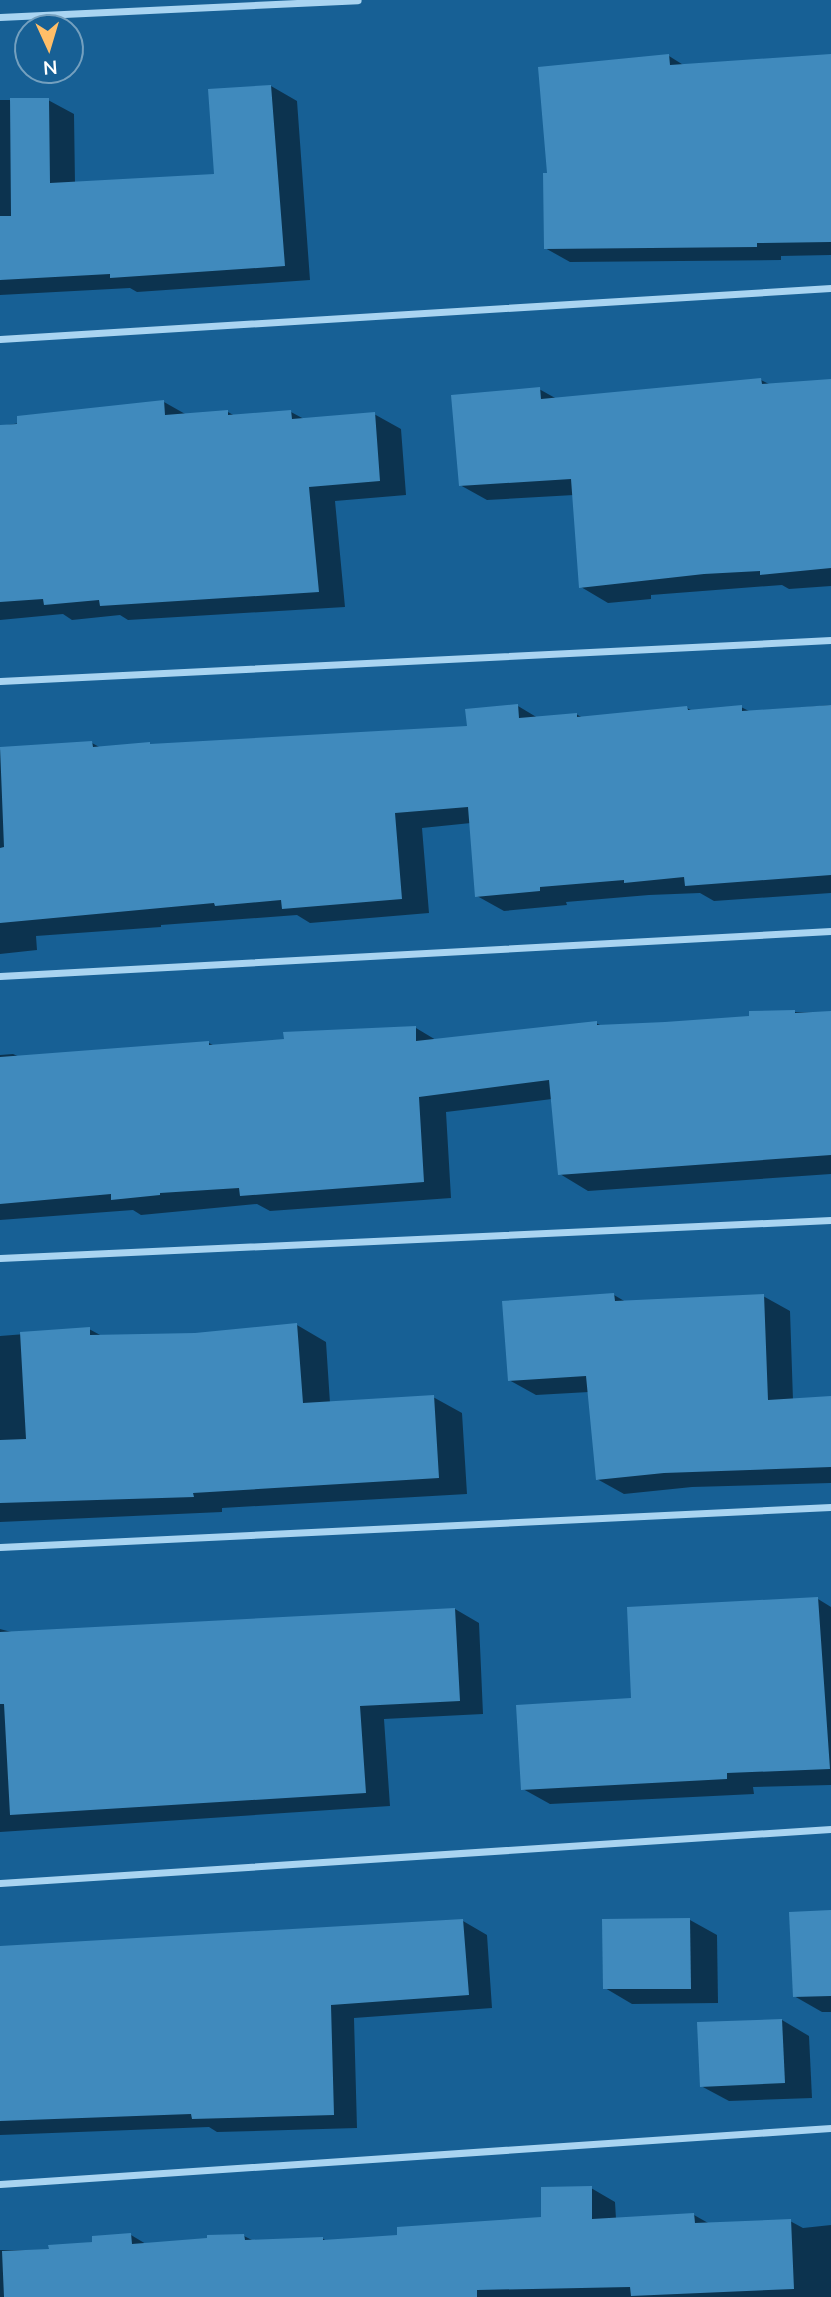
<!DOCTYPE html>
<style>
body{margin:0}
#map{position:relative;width:831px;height:2297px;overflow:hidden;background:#176095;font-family:Mulish,sans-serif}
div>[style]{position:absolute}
.shadow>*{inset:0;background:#0007}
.building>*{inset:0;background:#408abd}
.street>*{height:7px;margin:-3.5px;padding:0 3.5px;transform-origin:3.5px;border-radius:3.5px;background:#a9d4f1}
span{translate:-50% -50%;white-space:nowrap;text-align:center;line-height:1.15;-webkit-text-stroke:6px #176095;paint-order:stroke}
.north{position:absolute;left:14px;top:14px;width:70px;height:70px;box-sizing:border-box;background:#176095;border:2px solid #74a0bf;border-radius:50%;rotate:176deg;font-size:19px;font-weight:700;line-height:28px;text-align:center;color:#fff}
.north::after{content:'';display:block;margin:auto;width:24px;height:32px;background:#ffbe68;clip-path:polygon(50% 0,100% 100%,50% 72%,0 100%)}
</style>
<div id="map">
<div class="shadow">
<div style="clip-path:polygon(831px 55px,831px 255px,781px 256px,781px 260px,570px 262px,545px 248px,669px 56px,685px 66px)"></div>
<div style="clip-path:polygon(271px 86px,297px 101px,310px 280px,137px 292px,130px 288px,0 295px,0 100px,48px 100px,74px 114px,75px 184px,216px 176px)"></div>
<div style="clip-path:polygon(761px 380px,771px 385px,831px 380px,831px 586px,789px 589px,782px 585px,651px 595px,651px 599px,608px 603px,581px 587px,574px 495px,487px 500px,460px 485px,539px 389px,557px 399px)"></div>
<div style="clip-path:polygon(164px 402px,187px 415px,228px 412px,235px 416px,291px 412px,304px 419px,374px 414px,401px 429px,406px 495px,335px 501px,345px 607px,128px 620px,120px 615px,72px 620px,63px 614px,0 620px,0 426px)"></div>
<div style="clip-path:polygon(831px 705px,831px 893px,714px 901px,700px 893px,649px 895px,566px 902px,567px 905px,504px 911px,477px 896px,471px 823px,422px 828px,429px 913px,310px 923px,297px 915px,161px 925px,161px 927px,36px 936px,37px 950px,0 954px,0 750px,92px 743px,101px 748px,469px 728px,518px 706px,538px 718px,576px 714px,583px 718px,687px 708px,693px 711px,741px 707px,751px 712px)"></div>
<div style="clip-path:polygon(795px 1012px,831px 1013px,831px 1174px,588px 1191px,560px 1174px,552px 1099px,446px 1112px,451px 1198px,270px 1211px,257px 1204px,141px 1215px,133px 1210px,0 1220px,0 1055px,13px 1054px,20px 1057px,209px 1043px,215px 1046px,416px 1028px,436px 1040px,596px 1023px,604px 1027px,751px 1018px)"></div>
<div style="clip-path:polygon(614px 1295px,626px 1302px,763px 1296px,790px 1311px,793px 1400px,831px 1397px,831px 1483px,692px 1487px,624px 1494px,597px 1479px,589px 1392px,536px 1395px,509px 1380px)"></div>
<div style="clip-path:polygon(297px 1325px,326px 1342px,330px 1403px,433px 1397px,462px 1413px,467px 1494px,222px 1508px,222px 1512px,0 1522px,0 1336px,89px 1329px,102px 1336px,195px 1335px)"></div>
<div style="clip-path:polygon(818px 1599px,831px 1607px,831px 1785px,753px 1787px,754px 1794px,550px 1804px,523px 1789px,633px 1700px)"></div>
<div style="clip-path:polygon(455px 1609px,479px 1623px,483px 1714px,384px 1719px,390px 1806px,0 1832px,0 1629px,15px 1633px)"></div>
<div style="clip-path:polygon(831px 1912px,831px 2012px,822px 2012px,794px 1996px)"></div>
<div style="clip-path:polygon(690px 1920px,717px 1935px,718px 2003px,632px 2004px,605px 1988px)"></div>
<div style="clip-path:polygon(463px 1921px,487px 1935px,492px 2008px,354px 2018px,357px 2128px,217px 2132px,209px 2127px,0 2135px,0 1947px)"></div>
<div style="clip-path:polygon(782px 2020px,809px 2036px,812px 2098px,729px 2101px,701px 2086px)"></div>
<div style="clip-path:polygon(591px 2188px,615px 2202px,616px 2219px,694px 2215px,710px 2224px,790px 2221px,803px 2228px,831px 2225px,831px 2297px,0 2297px,0 2250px,50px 2250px,131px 2235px,146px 2244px,244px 2236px,254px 2241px,322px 2238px,328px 2242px,399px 2237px,543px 2219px)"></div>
</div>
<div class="building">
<div style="clip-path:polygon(669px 54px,670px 65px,831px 54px,831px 242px,757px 243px,757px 247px,544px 249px,543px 173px,547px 173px,538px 67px)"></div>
<div style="clip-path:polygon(271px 85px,285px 266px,110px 278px,110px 274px,0 280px,0 216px,11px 216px,10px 98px,49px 98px,50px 183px,214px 174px,208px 89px)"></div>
<div style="clip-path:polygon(761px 378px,762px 384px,831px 379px,831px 568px,760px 575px,760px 571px,704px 574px,579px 588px,571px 479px,459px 486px,451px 395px,540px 387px,541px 399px)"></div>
<div style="clip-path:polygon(164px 400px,165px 415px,228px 410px,228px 415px,291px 410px,292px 419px,375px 412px,380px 481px,309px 487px,319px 592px,100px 606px,99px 600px,44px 605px,43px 599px,0 602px,0 425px,17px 424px,17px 416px)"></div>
<div style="clip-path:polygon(518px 704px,519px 718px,577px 713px,577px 717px,687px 706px,688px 710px,742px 705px,742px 711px,831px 705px,831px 875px,685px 886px,684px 877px,624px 883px,624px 880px,540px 887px,540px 891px,475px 897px,468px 807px,395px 813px,402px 899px,282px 909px,281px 900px,215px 906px,214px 903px,0 923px,0 848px,4px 847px,0 747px,92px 741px,93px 747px,150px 742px,150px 744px,467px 726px,465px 709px)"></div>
<div style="clip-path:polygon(795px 1010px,795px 1013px,831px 1011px,831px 1155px,558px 1175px,549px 1080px,419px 1097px,424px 1182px,240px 1196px,239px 1188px,160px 1193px,160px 1195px,111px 1200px,111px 1194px,0 1204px,0 1057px,209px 1041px,209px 1045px,284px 1039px,283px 1032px,416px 1026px,416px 1041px,597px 1021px,597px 1025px,665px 1022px,749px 1016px,749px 1011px)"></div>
<div style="clip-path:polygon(614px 1293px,615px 1301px,764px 1294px,768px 1400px,831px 1396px,831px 1467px,664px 1473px,596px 1480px,586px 1376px,508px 1381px,502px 1301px)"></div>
<div style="clip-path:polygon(297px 1323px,303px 1403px,434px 1395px,439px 1478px,193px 1493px,194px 1497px,0 1503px,0 1440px,26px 1439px,20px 1332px,90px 1327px,90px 1335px,195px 1333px)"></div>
<div style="clip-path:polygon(818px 1597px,830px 1769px,727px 1773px,727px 1779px,521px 1790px,516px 1705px,631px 1698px,627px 1607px)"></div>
<div style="clip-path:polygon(455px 1608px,460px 1701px,360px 1706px,366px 1793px,10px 1815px,4px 1704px,0 1704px,0 1632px)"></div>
<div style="clip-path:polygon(831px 1910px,831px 1996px,793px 1997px,789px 1912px)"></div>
<div style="clip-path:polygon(690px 1918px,691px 1989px,603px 1989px,602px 1919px)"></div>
<div style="clip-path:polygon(463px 1919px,469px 1995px,331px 2005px,334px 2115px,192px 2119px,191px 2114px,0 2121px,0 1946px)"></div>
<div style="clip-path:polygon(782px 2019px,785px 2083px,700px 2087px,697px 2022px)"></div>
<div style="clip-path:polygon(592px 2186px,592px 2219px,694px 2213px,695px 2223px,791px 2219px,794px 2289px,631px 2296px,630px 2287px,477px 2290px,477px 2297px,4px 2297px,2px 2251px,49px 2249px,48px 2245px,92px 2242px,92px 2236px,131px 2233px,132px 2244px,207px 2238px,207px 2235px,244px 2234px,245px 2240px,323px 2237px,323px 2240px,397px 2235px,397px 2227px,541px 2217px,541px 2187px)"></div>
</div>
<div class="street">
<div style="left:0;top:17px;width:358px;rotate:-2.7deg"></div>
<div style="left:0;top:339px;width:833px;rotate:-3.51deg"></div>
<div style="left:0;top:681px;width:832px;rotate:-2.82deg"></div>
<div style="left:0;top:976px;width:832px;rotate:-3.1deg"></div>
<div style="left:0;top:1258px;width:832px;rotate:-2.62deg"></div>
<div style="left:0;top:1547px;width:832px;rotate:-2.76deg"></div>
<div style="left:0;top:1883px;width:833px;rotate:-3.72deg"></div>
<div style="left:0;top:2184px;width:833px;rotate:-3.86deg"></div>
</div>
<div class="north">N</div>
</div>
